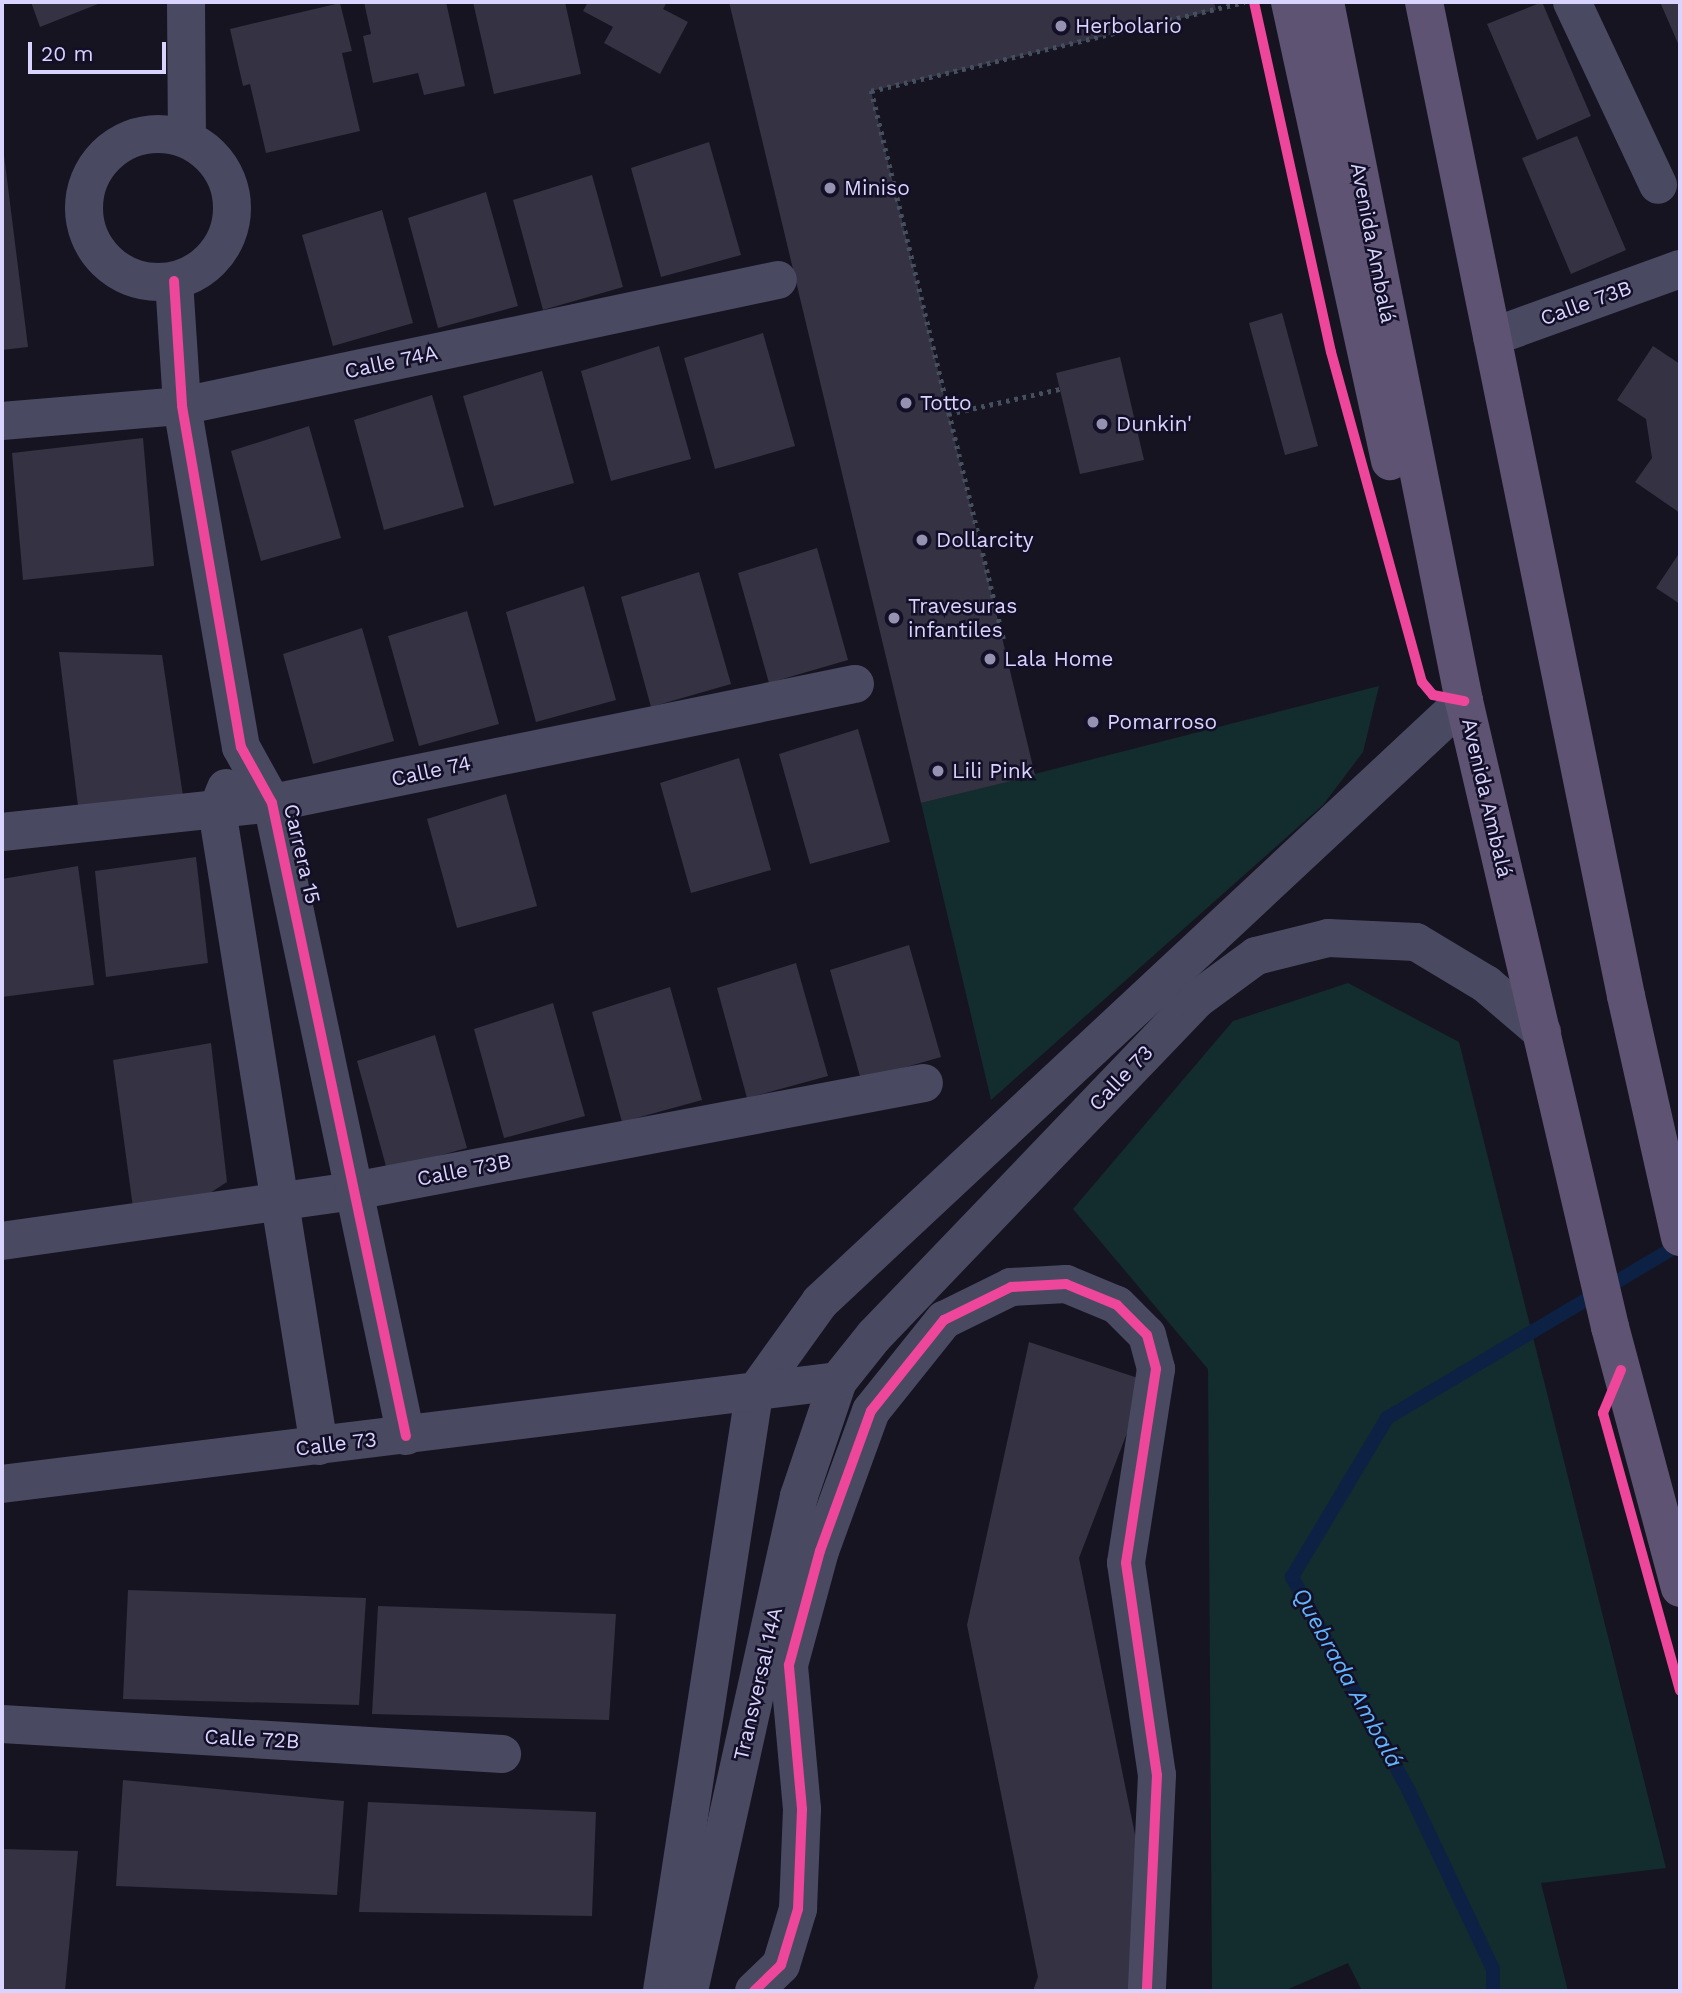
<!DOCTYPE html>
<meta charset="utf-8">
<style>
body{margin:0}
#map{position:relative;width:1682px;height:1993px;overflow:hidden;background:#161421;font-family:"Work Sans",sans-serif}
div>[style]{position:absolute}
.green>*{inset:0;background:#132c2d}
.stream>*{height:14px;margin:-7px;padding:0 7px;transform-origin:7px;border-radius:7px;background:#0d2144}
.building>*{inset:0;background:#343243}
.path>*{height:4.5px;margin-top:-2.25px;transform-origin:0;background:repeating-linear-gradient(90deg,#44505f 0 3.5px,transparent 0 8.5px)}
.minor>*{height:38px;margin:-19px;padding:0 19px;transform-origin:19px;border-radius:19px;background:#4a4962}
.minor>.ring{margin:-19px;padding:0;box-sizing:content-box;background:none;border:38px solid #4a4962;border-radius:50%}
.tertiary>*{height:38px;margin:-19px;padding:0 19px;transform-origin:19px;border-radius:19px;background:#4a4962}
.primary>*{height:38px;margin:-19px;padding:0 19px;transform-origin:19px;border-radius:19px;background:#5e5373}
.cycleway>*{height:10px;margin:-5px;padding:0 5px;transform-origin:5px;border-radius:5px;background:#ed469a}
.dots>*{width:19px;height:19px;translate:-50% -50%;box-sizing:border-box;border:4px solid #130f26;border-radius:50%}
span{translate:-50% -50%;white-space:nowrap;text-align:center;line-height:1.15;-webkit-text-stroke:5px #130f26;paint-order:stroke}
.poi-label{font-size:21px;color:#d9d4ff}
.left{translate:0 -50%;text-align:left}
.street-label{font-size:21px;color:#d9d4ff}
.water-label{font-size:23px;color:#62b6ff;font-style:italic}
.frame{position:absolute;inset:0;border:4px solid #d9d4ff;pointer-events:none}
.scale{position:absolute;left:28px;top:42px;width:138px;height:32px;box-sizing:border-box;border:4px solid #d9d4ff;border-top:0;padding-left:9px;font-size:21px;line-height:24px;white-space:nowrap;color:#d9d4ff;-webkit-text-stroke:5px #130f26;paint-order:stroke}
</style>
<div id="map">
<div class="green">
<div style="clip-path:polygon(1379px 686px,1363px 752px,1323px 805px,991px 1100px,921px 803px)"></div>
<div style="clip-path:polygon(1348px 983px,1459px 1042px,1666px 1868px,1541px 1883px,1568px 1991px,1362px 1991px,1348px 1963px,1284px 1991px,1212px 1991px,1208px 1369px,1073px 1209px,1233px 1021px)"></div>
</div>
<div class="stream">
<div style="left:1493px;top:1991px;width:22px;rotate:-90deg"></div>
<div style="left:1493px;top:1969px;width:197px;rotate:-115.3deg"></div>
<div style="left:1409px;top:1791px;width:244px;rotate:-118.7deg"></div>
<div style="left:1292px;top:1577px;width:185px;rotate:-59.1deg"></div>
<div style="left:1387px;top:1418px;width:341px;rotate:-30.7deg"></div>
</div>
<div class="building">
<div style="clip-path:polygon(31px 2px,103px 2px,40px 27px)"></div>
<div style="clip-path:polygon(364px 2px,446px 2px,465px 86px,424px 95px,418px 73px,373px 83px,363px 36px,371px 34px)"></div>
<div style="clip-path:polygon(473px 2px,565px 2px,581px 74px,494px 94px)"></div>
<div style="clip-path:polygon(588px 2px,667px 2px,663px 9px,688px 22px,660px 74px,604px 43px,613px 27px,583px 11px)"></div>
<div style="clip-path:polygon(729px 2px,1214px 2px,1216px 10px,871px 91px,1035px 775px,921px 803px)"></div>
<div style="clip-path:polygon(1542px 2px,1591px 116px,1537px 140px,1487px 24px)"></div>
<div style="clip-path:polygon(1660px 2px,1680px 2px,1680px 48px)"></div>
<div style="clip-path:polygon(340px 3px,352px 51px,342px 53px,360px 131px,266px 153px,250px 84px,243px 86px,230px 29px)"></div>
<div style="clip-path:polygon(1577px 136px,1626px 250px,1571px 274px,1522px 158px)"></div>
<div style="clip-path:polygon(2px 139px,28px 347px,2px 350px)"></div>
<div style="clip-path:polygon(709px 142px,741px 255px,661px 277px,631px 168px)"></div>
<div style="clip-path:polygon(592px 175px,623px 287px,543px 310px,513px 200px)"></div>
<div style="clip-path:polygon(486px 192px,518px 306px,438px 328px,408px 218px)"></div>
<div style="clip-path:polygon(382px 210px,413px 323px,333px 346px,302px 235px)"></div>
<div style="clip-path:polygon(1282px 313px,1318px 446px,1285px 455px,1249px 323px)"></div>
<div style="clip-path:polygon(763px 333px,795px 446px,715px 469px,684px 358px)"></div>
<div style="clip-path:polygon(659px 346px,691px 459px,611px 481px,581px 371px)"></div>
<div style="clip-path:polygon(1653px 346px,1680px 364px,1680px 513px,1635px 482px,1652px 458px,1646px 419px,1617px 400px)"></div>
<div style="clip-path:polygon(1120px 357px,1144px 460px,1080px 474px,1056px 373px)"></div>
<div style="clip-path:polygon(542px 371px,574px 483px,494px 506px,463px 396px)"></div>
<div style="clip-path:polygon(432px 395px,464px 507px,384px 530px,354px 420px)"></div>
<div style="clip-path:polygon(309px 426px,341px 538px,261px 561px,231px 451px)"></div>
<div style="clip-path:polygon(143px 438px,154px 566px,23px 580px,12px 453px)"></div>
<div style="clip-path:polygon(817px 548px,848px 660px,769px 683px,738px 573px)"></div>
<div style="clip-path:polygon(1680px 552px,1680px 604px,1656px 588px)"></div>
<div style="clip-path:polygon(699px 572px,731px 684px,651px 707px,621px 597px)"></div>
<div style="clip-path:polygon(584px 586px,616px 700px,536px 722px,506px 612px)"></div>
<div style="clip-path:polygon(467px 611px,499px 724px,419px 746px,388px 636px)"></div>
<div style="clip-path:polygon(362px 628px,394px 741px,313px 764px,283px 654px)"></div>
<div style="clip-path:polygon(59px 652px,162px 655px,183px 796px,78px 806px)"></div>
<div style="clip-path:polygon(858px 729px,890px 842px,810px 864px,779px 754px)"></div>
<div style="clip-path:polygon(739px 758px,771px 870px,691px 893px,660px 783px)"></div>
<div style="clip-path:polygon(506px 794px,537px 906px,457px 928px,427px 819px)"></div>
<div style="clip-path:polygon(196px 857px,208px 963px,106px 977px,95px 871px)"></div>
<div style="clip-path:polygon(78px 866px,94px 985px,2px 997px,2px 879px)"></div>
<div style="clip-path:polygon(909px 945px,941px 1057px,861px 1080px,830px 970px)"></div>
<div style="clip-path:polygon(796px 963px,828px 1076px,747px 1098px,717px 988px)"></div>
<div style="clip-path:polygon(670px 987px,702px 1100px,622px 1122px,592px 1012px)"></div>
<div style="clip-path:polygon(553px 1003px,585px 1116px,504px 1138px,474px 1029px)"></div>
<div style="clip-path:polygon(435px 1035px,467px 1148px,387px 1170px,357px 1061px)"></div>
<div style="clip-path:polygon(211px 1043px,227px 1182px,199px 1200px,134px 1215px,113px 1060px)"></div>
<div style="clip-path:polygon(1029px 1342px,1147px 1381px,1079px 1558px,1146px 1889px,1140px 1991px,1033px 1991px,1038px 1977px,967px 1625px)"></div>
<div style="clip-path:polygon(128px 1590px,366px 1598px,359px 1705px,123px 1699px)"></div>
<div style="clip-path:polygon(378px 1606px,616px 1614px,609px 1720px,372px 1714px)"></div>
<div style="clip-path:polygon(123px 1780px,344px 1801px,337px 1895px,116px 1886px)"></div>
<div style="clip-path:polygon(368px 1802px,596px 1812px,592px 1916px,359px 1912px)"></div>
<div style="clip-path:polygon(2px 1849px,78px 1851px,65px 1991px,2px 1991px)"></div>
</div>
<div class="path">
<div style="left:948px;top:414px;width:115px;rotate:-12.6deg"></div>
<div style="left:1003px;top:639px;width:564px;rotate:-103.54deg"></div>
<div style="left:871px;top:91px;width:384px;rotate:-13.4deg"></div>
</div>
<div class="minor">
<div style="left:186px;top:2px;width:137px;rotate:89.6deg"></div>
<div style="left:1572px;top:2px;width:202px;rotate:64.8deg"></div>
<div class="ring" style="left:84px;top:134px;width:110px;height:110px"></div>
<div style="left:174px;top:281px;width:125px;rotate:86.3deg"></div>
<div style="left:182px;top:406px;width:346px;rotate:80.2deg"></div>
<div style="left:241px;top:747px;width:64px;rotate:61deg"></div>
<div style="left:272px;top:803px;width:647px;rotate:78.05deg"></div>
<div style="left:1492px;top:337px;width:200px;rotate:-19.9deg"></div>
<div style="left:2px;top:421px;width:181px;rotate:-4.8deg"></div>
<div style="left:182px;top:406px;width:609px;rotate:-11.94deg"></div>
<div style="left:226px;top:788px;width:24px;rotate:112deg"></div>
<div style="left:217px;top:810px;width:644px;rotate:80.89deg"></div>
<div style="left:2px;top:832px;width:272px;rotate:-6.1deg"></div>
<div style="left:272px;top:803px;width:595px;rotate:-11.54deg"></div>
<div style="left:2px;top:1241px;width:356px;rotate:-8.1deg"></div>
<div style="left:354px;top:1191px;width:580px;rotate:-10.73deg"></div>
<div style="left:2px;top:1724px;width:501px;rotate:3.43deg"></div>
<div style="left:662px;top:1991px;width:604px;rotate:-81.24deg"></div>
<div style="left:689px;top:1991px;width:507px;rotate:-77.47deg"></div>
<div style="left:799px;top:1496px;width:121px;rotate:-71.3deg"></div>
<div style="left:754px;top:1991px;width:37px;rotate:-44deg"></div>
<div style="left:781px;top:1965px;width:59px;rotate:-73.1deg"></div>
<div style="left:798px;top:1909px;width:100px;rotate:-87.7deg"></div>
<div style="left:802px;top:1809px;width:145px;rotate:-95.2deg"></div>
<div style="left:789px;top:1665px;width:118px;rotate:-74.8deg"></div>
<div style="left:820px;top:1551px;width:149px;rotate:-70deg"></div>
<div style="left:871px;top:1411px;width:117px;rotate:-51.3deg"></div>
<div style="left:944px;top:1320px;width:75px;rotate:-26.2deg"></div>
<div style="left:1011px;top:1287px;width:55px;rotate:-3.1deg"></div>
<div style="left:1066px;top:1284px;width:55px;rotate:22.4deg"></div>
<div style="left:1117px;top:1305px;width:42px;rotate:45deg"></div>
<div style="left:1147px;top:1335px;width:35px;rotate:75deg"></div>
<div style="left:1156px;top:1369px;width:196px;rotate:98.8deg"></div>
<div style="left:1126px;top:1563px;width:214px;rotate:81.7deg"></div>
<div style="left:1157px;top:1775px;width:216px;rotate:92.7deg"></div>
</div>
<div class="tertiary">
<div style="left:754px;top:1394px;width:113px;rotate:-54.3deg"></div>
<div style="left:820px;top:1302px;width:881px;rotate:-43.02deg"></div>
<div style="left:2px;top:1484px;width:842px;rotate:-7.02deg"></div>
<div style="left:838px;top:1381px;width:58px;rotate:-51.3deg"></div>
<div style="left:874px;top:1336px;width:465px;rotate:-46.2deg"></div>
<div style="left:1196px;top:1000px;width:74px;rotate:-36.3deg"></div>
<div style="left:1256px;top:956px;width:74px;rotate:-14deg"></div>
<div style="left:1328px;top:938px;width:88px;rotate:2.6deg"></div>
<div style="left:1416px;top:942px;width:82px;rotate:31deg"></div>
<div style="left:1486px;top:984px;width:74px;rotate:40.6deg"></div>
</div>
<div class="primary">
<div style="left:1290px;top:2px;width:470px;rotate:77.7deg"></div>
<div style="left:1325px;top:2px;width:713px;rotate:78.75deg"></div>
<div style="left:1464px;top:701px;width:643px;rotate:76.87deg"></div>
<div style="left:1610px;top:1327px;width:270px;rotate:75deg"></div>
<div style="left:1424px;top:2px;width:1014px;rotate:78.51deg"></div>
<div style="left:1626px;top:996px;width:247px;rotate:77.4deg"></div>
</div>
<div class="cycleway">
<div style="left:1254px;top:2px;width:358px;rotate:77.6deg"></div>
<div style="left:1331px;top:352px;width:342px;rotate:74.6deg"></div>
<div style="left:1422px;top:682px;width:17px;rotate:50deg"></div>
<div style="left:1433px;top:695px;width:32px;rotate:11deg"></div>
<div style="left:174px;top:281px;width:125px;rotate:86.3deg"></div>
<div style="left:182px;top:406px;width:346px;rotate:80.2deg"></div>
<div style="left:241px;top:747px;width:64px;rotate:61deg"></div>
<div style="left:272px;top:803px;width:647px;rotate:78.05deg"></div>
<div style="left:1621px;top:1370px;width:47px;rotate:112.7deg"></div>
<div style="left:1603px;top:1413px;width:288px;rotate:74.5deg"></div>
<div style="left:754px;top:1991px;width:37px;rotate:-44deg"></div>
<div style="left:781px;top:1965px;width:59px;rotate:-73.1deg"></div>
<div style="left:798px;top:1909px;width:100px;rotate:-87.7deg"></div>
<div style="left:802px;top:1809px;width:145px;rotate:-95.2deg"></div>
<div style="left:789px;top:1665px;width:118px;rotate:-74.8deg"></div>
<div style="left:820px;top:1551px;width:149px;rotate:-70deg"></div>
<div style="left:871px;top:1411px;width:117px;rotate:-51.3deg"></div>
<div style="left:944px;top:1320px;width:75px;rotate:-26.2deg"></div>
<div style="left:1011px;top:1287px;width:55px;rotate:-3.1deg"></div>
<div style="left:1066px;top:1284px;width:55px;rotate:22.4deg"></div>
<div style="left:1117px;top:1305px;width:42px;rotate:45deg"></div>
<div style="left:1147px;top:1335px;width:35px;rotate:75deg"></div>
<div style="left:1156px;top:1369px;width:196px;rotate:98.8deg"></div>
<div style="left:1126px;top:1563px;width:214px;rotate:81.7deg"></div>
<div style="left:1157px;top:1775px;width:216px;rotate:92.7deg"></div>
</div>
<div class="dots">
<div style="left:1061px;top:26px;background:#9591b1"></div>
<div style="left:830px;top:188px;background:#9591b1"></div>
<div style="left:906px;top:403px;background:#9591b1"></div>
<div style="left:1102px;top:424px;background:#9591b1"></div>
<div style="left:922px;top:540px;background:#9591b1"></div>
<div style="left:894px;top:618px;background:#9591b1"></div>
<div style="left:990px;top:659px;background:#9591b1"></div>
<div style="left:1093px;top:722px;background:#9591b1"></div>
<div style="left:938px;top:771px;background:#9591b1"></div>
</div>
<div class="poi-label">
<span class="left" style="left:1075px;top:26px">Herbolario</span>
<span class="left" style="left:844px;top:188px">Miniso</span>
<span class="left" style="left:920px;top:403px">Totto</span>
<span class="left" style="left:1116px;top:424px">Dunkin'</span>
<span class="left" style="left:936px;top:540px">Dollarcity</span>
<span class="left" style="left:908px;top:618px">Travesuras<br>infantiles</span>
<span class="left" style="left:1004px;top:659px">Lala Home</span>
<span class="left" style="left:1107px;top:722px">Pomarroso</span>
<span class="left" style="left:952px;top:771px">Lili Pink</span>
</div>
<div class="street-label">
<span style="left:1373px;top:243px;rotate:79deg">Avenida Ambalá</span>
<span style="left:1586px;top:303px;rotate:-20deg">Calle 73B</span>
<span style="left:391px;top:362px;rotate:-12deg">Calle 74A</span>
<span style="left:431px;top:771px;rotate:-12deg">Calle 74</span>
<span style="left:1487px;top:798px;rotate:77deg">Avenida Ambalá</span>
<span style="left:302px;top:854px;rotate:77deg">Carrera 15</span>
<span style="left:1121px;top:1078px;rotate:-46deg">Calle 73</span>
<span style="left:464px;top:1170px;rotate:-11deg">Calle 73B</span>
<span style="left:336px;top:1444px;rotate:-7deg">Calle 73</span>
<span style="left:758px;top:1684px;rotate:-77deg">Transversal 14A</span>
<span style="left:252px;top:1739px;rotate:3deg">Calle 72B</span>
</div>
<div class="water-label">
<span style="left:1347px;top:1678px;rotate:61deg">Quebrada Ambalá</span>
</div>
<div class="frame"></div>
<div class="scale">20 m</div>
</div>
